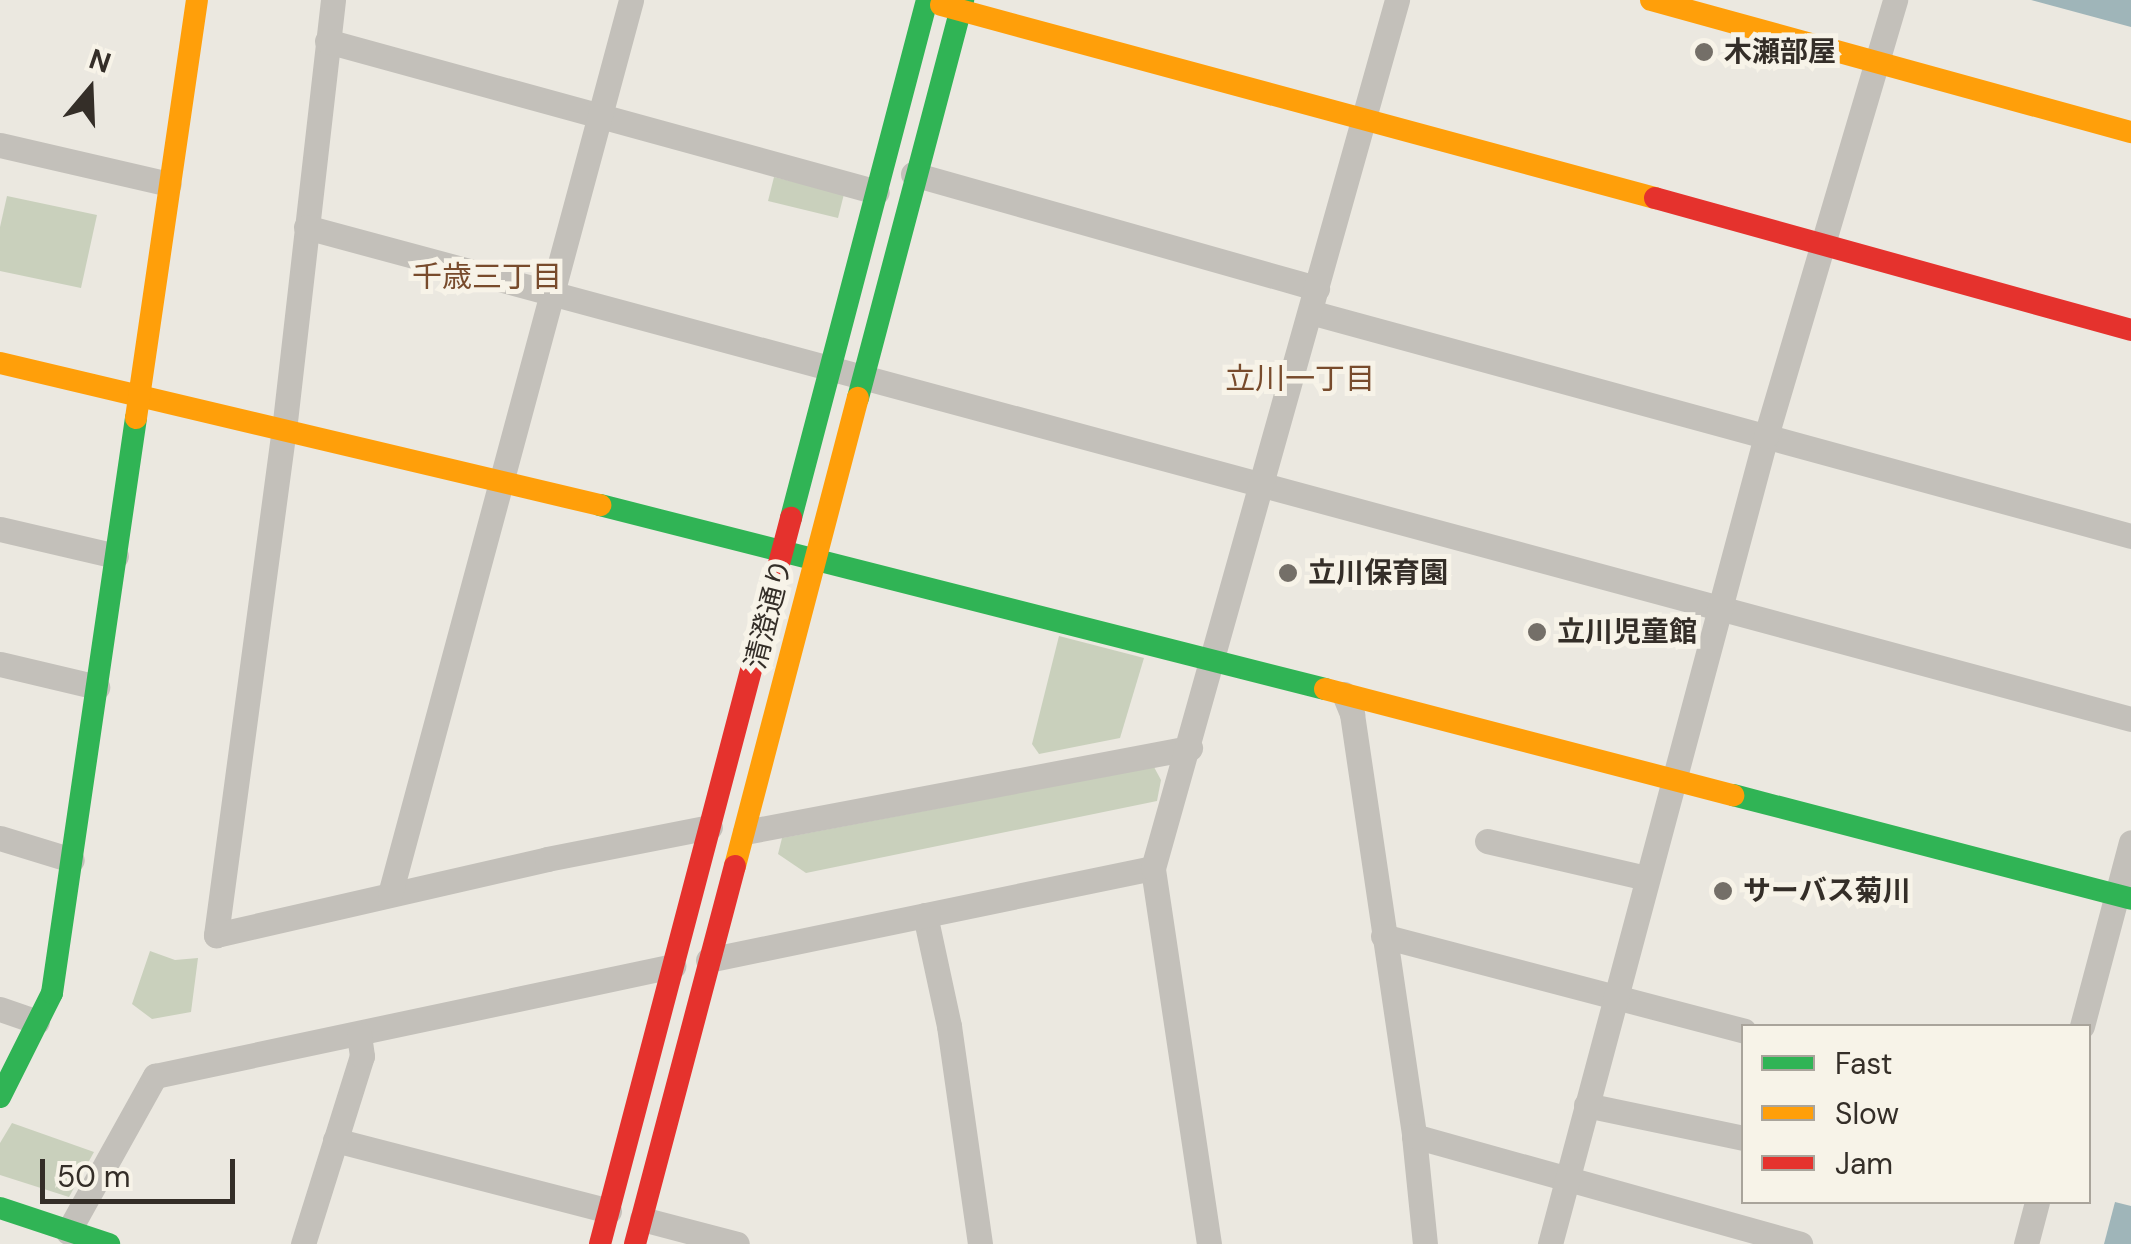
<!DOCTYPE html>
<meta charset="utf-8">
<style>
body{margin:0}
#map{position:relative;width:2131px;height:1244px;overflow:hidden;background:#ebe8e0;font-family:"DM Sans","Noto Sans JP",sans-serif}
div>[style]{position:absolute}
.green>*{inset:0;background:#c9d0bc}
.water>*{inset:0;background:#9fb5b9}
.street>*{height:25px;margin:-12.5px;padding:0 12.5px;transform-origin:12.5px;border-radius:12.5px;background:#c3c0ba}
.fast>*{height:22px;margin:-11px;padding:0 11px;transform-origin:11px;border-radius:11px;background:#30b455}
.slow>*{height:22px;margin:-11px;padding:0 11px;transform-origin:11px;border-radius:11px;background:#ff9f0a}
.jam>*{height:22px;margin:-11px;padding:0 11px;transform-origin:11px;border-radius:11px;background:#e5322d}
.dots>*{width:28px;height:28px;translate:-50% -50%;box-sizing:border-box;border:5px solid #f7f3e8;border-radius:50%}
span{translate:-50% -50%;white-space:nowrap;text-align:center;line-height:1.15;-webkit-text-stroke:10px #f7f3e8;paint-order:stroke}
.poi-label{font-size:28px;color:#342e28;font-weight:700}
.left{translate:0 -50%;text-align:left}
.street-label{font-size:28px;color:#342e28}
.neighbourhood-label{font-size:30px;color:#784b2c}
.legend{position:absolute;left:1741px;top:1024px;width:350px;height:180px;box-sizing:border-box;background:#f7f3e8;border:2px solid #a9a49b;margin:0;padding:12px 18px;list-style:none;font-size:30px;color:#342e28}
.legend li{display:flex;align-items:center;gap:20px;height:50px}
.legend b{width:50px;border:2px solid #a9a49b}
.north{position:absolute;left:40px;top:40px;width:100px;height:100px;-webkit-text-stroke:8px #f7f3e8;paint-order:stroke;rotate:19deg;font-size:28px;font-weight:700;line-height:40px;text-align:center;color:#342e28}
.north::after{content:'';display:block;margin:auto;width:35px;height:45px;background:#342e28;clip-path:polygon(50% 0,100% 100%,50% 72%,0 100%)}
.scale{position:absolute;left:40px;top:1159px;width:195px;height:45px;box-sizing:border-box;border:5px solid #342e28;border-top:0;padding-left:12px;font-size:30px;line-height:35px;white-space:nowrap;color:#342e28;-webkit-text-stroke:8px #f7f3e8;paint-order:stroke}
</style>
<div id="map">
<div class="green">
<div style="clip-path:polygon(774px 177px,844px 194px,838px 218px,768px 201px)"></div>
<div style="clip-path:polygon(7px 196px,97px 215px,81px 288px,0 271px,0 227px)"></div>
<div style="clip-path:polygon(1059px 636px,1144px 658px,1120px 738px,1039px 754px,1032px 744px)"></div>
<div style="clip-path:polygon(1154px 767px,1161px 780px,1157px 801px,806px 873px,778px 854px,782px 838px)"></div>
<div style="clip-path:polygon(150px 951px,175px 960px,198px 958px,191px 1012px,152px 1019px,132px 1004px)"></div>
<div style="clip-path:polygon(12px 1123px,94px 1152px,69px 1197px,0 1175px,0 1143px)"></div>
</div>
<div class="water">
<div style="clip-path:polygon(2031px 0,2131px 0,2131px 27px)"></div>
<div style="clip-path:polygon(2115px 1202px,2131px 1206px,2131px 1244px,2104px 1244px)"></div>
</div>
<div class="street">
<div style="left:333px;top:0;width:431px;rotate:96.5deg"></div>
<div style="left:284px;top:428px;width:512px;rotate:97.64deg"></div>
<div style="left:216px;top:935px;width:340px;rotate:-12.9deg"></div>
<div style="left:547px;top:859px;width:166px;rotate:-11.1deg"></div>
<div style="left:327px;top:41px;width:570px;rotate:15.35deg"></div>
<div style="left:0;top:145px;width:173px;rotate:13deg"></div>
<div style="left:913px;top:174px;width:420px;rotate:15.8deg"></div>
<div style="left:306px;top:227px;width:1890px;rotate:15.09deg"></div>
<div style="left:1310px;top:312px;width:851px;rotate:15.26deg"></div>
<div style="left:0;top:529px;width:119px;rotate:13.1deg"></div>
<div style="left:0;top:664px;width:100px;rotate:13.3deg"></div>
<div style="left:1344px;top:694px;width:22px;rotate:68deg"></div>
<div style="left:1352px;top:714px;width:427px;rotate:81.6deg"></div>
<div style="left:1414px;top:1136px;width:109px;rotate:84.2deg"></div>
<div style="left:745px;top:832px;width:453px;rotate:-10.7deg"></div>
<div style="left:0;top:838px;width:75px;rotate:17deg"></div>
<div style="left:1487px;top:841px;width:163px;rotate:13.1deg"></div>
<div style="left:390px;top:894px;width:926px;rotate:-74.91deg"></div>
<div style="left:925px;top:915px;width:114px;rotate:77.8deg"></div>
<div style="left:949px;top:1026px;width:220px;rotate:81.9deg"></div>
<div style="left:1383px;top:936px;width:373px;rotate:14.7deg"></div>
<div style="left:708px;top:960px;width:454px;rotate:-11.7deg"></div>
<div style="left:0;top:1009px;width:39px;rotate:19deg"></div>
<div style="left:2082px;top:1026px;width:190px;rotate:-75.1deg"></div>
<div style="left:1586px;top:1105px;width:161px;rotate:11.8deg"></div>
<div style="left:1414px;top:1136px;width:401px;rotate:15.6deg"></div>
<div style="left:335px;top:1140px;width:283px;rotate:14.5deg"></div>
<div style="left:642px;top:1219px;width:98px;rotate:14.7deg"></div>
<div style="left:68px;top:1232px;width:179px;rotate:-60.9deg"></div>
<div style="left:155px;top:1076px;width:530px;rotate:-11.99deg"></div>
<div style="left:303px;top:1244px;width:197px;rotate:-72.6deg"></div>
<div style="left:362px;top:1056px;width:21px;rotate:-98deg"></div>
<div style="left:1209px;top:1244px;width:380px;rotate:-98.5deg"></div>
<div style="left:1153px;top:868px;width:902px;rotate:-74.3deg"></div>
<div style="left:1550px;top:1244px;width:836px;rotate:-75.03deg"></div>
<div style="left:1766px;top:436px;width:455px;rotate:-73.5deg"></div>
<div style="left:2026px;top:1244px;width:43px;rotate:-75.3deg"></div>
</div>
<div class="fast">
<div style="left:858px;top:398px;width:412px;rotate:-75.2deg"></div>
<div style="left:600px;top:505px;width:748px;rotate:14.24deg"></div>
<div style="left:791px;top:518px;width:536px;rotate:-75.29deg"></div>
<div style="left:1733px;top:795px;width:411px;rotate:14.6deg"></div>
<div style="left:0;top:1097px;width:116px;rotate:-63.4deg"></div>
<div style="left:52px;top:993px;width:581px;rotate:-81.69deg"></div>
<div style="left:0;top:1208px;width:115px;rotate:18.3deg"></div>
</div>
<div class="slow">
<div style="left:1651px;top:0;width:498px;rotate:15.4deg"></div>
<div style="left:941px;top:5px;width:740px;rotate:15.13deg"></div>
<div style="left:0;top:363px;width:617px;rotate:13.32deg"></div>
<div style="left:136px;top:418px;width:422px;rotate:-81.7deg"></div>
<div style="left:1325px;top:689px;width:422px;rotate:14.6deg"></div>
<div style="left:735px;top:866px;width:484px;rotate:-75.3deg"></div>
</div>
<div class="jam">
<div style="left:1655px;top:198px;width:494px;rotate:15.5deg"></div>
<div style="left:600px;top:1244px;width:751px;rotate:-75.26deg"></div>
<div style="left:635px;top:1244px;width:391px;rotate:-75.2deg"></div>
</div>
<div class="dots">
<div style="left:1704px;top:52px;background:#746f68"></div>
<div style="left:1288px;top:573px;background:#746f68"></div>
<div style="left:1537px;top:632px;background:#746f68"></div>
<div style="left:1723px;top:891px;background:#746f68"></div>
</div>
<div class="poi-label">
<span class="left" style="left:1724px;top:52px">木瀬部屋</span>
<span class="left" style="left:1308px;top:573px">立川保育園</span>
<span class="left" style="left:1557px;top:632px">立川児童館</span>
<span class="left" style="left:1743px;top:891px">サーバス菊川</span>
</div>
<div class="street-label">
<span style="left:769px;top:614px;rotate:-76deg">清澄通り</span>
</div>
<div class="neighbourhood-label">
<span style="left:487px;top:277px">千歳三丁目</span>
<span style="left:1300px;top:379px">立川一丁目</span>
</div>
<ul class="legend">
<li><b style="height:12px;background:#30b455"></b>Fast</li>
<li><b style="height:12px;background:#ff9f0a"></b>Slow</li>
<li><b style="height:12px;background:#e5322d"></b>Jam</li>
</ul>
<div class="north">N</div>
<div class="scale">50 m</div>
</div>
